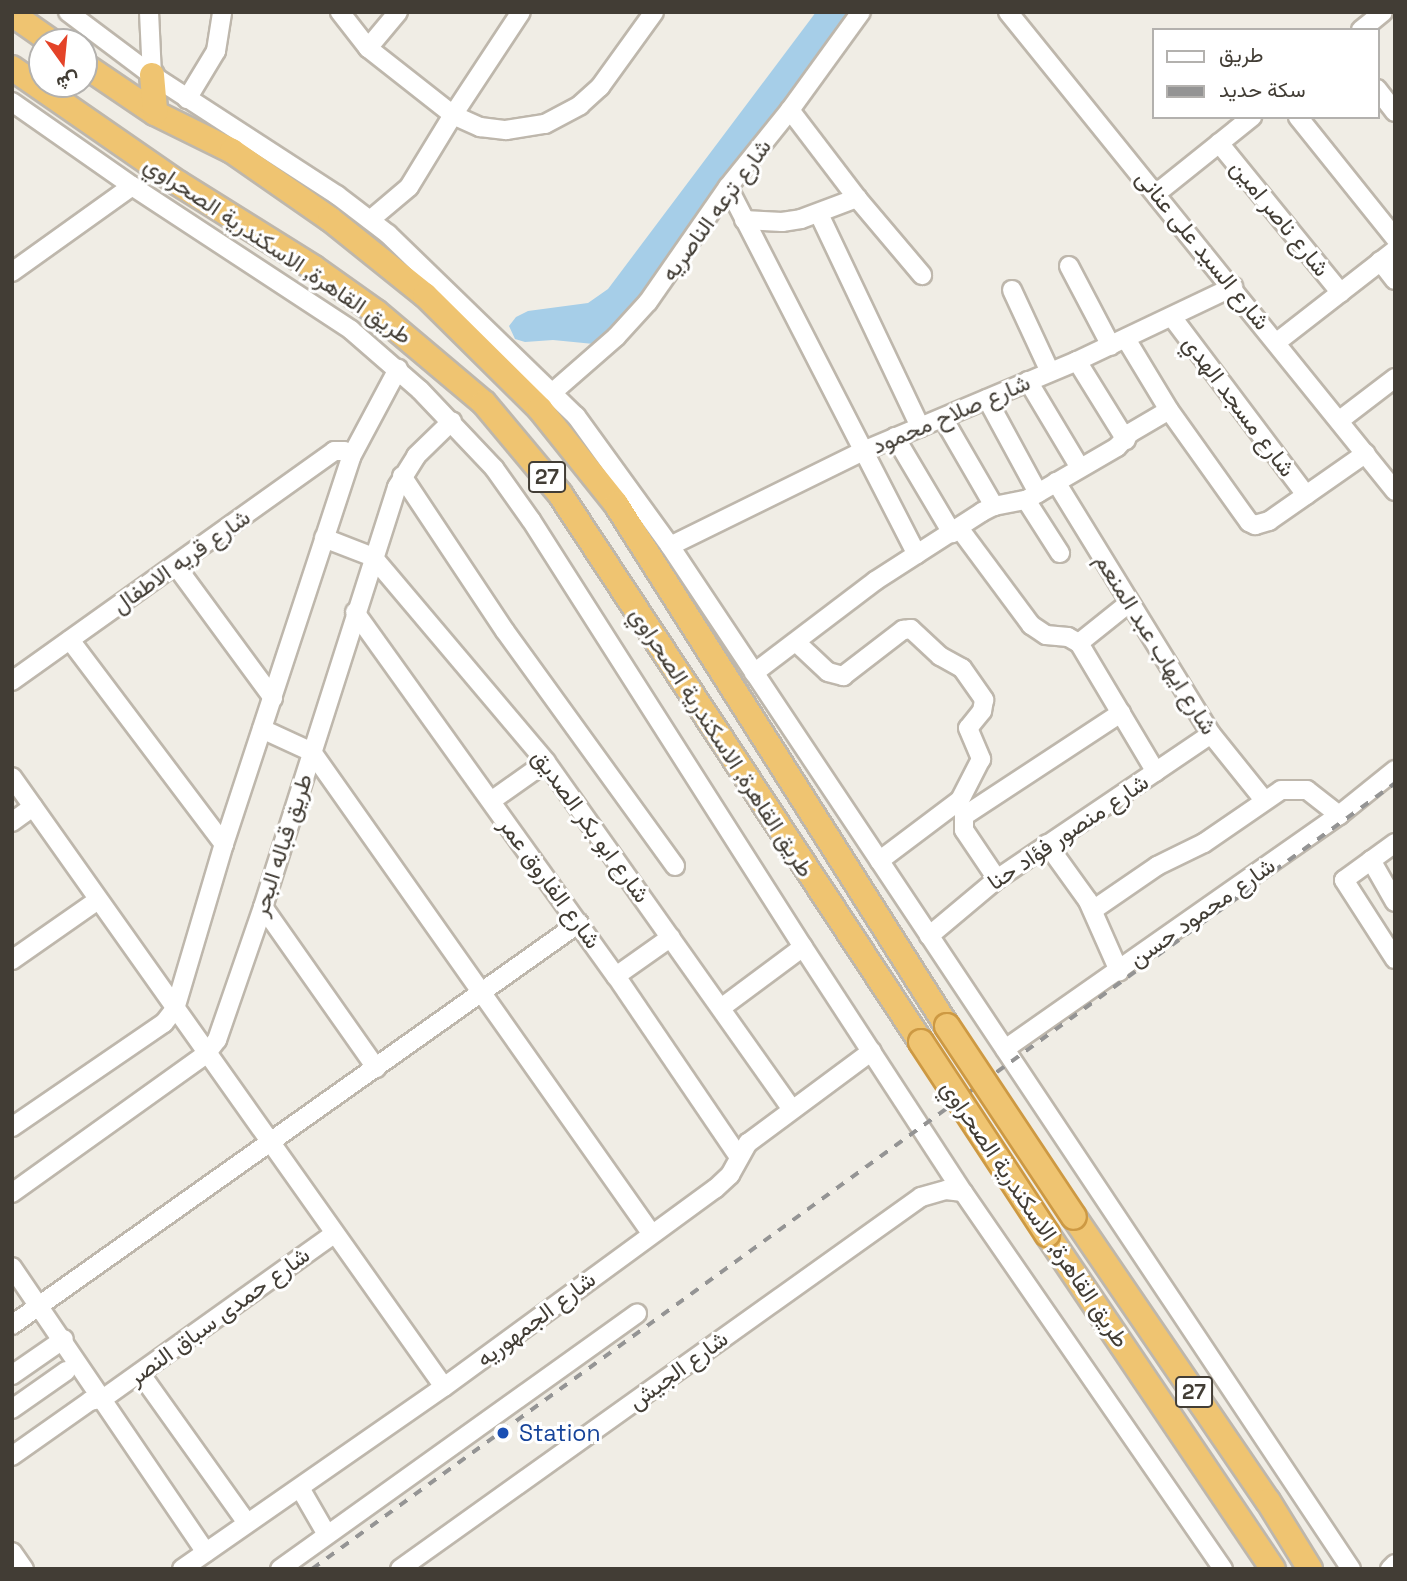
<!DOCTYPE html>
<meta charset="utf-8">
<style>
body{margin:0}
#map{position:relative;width:1407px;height:1581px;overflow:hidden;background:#f0ede5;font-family:"Space Grotesk",Vazirmatn,sans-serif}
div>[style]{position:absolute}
.water>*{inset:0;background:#a6cee8}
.roads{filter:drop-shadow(2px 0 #beb7ac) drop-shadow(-2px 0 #beb7ac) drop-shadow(0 2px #beb7ac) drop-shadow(0 -2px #beb7ac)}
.minor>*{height:18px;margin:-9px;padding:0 9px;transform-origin:9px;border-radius:9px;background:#fff}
.highway>*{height:24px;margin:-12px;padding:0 12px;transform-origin:12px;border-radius:12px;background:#efc471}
.rail>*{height:3.5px;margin-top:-1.75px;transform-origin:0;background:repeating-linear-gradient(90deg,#949494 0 9px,transparent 0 18px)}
.bridges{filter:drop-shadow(2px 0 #cd9943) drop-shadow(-2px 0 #cd9943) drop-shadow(0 2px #cd9943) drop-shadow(0 -2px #cd9943)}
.highway-bridge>*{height:24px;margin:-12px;padding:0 12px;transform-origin:12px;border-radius:12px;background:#efc471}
.dots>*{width:19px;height:19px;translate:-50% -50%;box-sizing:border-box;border:4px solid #fff;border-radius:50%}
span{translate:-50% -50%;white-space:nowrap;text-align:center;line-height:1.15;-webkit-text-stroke:6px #fff;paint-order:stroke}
.shield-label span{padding:2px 5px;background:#fff;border:2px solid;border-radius:5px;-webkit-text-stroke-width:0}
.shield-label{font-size:21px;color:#423d35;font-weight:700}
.street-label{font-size:23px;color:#423d35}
.transit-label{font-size:23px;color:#164399}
.left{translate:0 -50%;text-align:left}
.frame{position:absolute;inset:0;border:14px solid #423d35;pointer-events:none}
.legend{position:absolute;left:1152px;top:28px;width:228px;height:91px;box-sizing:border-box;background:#fff;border:2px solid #b3b1ae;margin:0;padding:9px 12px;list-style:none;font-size:21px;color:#423d35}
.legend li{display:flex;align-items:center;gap:14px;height:35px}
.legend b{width:35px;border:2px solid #b3b1ae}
.north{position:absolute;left:28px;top:28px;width:70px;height:70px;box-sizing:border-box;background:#fff;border:2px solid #b3b1ae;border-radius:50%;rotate:165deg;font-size:19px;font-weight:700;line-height:28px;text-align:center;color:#423d35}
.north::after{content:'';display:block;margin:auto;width:24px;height:32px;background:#e44328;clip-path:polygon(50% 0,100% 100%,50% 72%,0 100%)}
</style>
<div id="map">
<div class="water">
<div style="clip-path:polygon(816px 12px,857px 12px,614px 338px,604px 345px,553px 340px,525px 342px,515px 339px,509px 326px,516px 317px,528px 311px,588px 303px,608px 289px)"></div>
</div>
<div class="roads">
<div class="minor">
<div style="left:68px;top:12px;width:105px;rotate:36.9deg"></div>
<div style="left:152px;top:75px;width:221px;rotate:33deg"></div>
<div style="left:337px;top:195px;width:64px;rotate:37.4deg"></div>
<div style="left:388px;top:234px;width:262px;rotate:44.1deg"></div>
<div style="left:576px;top:416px;width:160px;rotate:54.1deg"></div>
<div style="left:670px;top:546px;width:1229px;rotate:56.35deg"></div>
<div style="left:149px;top:12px;width:63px;rotate:87.3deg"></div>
<div style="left:340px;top:12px;width:46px;rotate:52.1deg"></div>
<div style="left:368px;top:48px;width:108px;rotate:38.2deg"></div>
<div style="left:453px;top:115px;width:30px;rotate:24deg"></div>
<div style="left:480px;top:127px;width:26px;rotate:7deg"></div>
<div style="left:506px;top:130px;width:39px;rotate:-9deg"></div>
<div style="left:545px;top:124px;width:40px;rotate:-28deg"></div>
<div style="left:580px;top:105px;width:27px;rotate:-42deg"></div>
<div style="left:600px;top:87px;width:92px;rotate:-54.2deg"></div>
<div style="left:1008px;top:12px;width:616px;rotate:51.06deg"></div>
<div style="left:1361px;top:30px;width:28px;rotate:-39deg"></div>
<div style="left:368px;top:48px;width:47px;rotate:-50.2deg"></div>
<div style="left:1377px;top:89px;width:29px;rotate:52deg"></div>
<div style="left:187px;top:99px;width:56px;rotate:-58.9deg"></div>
<div style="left:216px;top:51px;width:39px;rotate:-81deg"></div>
<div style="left:12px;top:102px;width:146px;rotate:35deg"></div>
<div style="left:132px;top:186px;width:262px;rotate:33.3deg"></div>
<div style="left:351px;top:330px;width:91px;rotate:41deg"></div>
<div style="left:420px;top:390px;width:108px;rotate:46.5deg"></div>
<div style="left:494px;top:468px;width:64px;rotate:54.6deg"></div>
<div style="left:531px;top:520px;width:506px;rotate:57.5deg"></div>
<div style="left:803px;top:947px;width:293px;rotate:56.9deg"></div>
<div style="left:963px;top:1192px;width:458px;rotate:55.4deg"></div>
<div style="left:790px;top:110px;width:111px;rotate:52.7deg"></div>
<div style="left:857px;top:198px;width:101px;rotate:49.8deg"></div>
<div style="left:1298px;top:117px;width:155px;rotate:51.3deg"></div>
<div style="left:1219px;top:143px;width:193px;rotate:50.9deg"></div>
<div style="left:728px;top:187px;width:413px;rotate:62.8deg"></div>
<div style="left:1157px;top:193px;width:122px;rotate:-38.7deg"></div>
<div style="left:819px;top:214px;width:236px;rotate:64.6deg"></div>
<div style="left:370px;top:220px;width:51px;rotate:-40.2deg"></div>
<div style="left:409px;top:187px;width:84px;rotate:-58.6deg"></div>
<div style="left:453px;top:115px;width:123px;rotate:-56.6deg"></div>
<div style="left:744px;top:220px;width:38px;rotate:3deg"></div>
<div style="left:782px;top:222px;width:19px;rotate:-9deg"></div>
<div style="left:801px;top:219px;width:60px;rotate:-20.6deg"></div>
<div style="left:1380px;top:261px;width:24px;rotate:52deg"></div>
<div style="left:1069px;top:266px;width:90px;rotate:62.3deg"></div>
<div style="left:12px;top:272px;width:148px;rotate:-35.6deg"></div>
<div style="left:1012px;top:290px;width:90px;rotate:65.1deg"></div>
<div style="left:1172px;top:317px;width:223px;rotate:53deg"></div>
<div style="left:1126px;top:339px;width:83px;rotate:58.8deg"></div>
<div style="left:1169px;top:410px;width:138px;rotate:54.5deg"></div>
<div style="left:1249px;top:522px;width:7px;rotate:27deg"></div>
<div style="left:1255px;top:525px;width:15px;rotate:-16deg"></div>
<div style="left:1269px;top:521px;width:118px;rotate:-35deg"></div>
<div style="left:1277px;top:342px;width:150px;rotate:-37.9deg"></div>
<div style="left:1077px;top:361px;width:93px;rotate:58.2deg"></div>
<div style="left:1028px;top:381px;width:101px;rotate:59.1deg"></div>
<div style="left:553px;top:392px;width:84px;rotate:-41.1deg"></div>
<div style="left:616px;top:337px;width:47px;rotate:-47.6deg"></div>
<div style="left:648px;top:302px;width:140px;rotate:-55.2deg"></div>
<div style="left:728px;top:187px;width:99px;rotate:-51.2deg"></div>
<div style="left:790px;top:110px;width:121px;rotate:-54.1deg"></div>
<div style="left:987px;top:399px;width:107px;rotate:61.5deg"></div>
<div style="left:943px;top:418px;width:102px;rotate:59.9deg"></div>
<div style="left:1340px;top:420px;width:69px;rotate:-37.4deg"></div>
<div style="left:895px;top:437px;width:112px;rotate:59.3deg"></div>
<div style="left:402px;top:476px;width:186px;rotate:56.4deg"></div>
<div style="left:505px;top:631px;width:290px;rotate:54.1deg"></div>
<div style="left:1056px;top:482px;width:296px;rotate:58.4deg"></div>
<div style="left:1211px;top:734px;width:85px;rotate:51.2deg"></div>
<div style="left:1026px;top:500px;width:63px;rotate:57.3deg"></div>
<div style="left:959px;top:528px;width:121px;rotate:53.4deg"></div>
<div style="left:1031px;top:625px;width:18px;rotate:34deg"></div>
<div style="left:1046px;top:635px;width:22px;rotate:5deg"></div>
<div style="left:1068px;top:637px;width:13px;rotate:29deg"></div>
<div style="left:1079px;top:643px;width:150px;rotate:59.2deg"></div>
<div style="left:324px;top:538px;width:53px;rotate:21.2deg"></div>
<div style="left:373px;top:557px;width:268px;rotate:49.8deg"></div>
<div style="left:546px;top:762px;width:425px;rotate:54.7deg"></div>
<div style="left:670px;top:546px;width:215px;rotate:-26.2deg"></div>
<div style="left:863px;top:451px;width:232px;rotate:-22.8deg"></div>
<div style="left:1077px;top:361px;width:173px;rotate:-25.4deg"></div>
<div style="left:176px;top:566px;width:164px;rotate:53.7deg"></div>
<div style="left:355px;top:612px;width:448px;rotate:54.4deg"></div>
<div style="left:616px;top:976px;width:219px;rotate:55.8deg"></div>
<div style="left:70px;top:640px;width:256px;rotate:53deg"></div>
<div style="left:797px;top:643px;width:42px;rotate:43.1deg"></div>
<div style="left:828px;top:672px;width:16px;rotate:15deg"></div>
<div style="left:843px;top:676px;width:76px;rotate:-37.5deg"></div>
<div style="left:903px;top:630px;width:8px;rotate:-7deg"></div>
<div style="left:911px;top:629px;width:40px;rotate:43deg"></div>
<div style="left:940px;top:656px;width:25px;rotate:29deg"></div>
<div style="left:962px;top:668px;width:39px;rotate:55deg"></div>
<div style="left:984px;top:700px;width:11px;rotate:100deg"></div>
<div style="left:982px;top:711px;width:22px;rotate:129deg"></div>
<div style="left:968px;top:728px;width:34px;rotate:67deg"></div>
<div style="left:981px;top:759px;width:46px;rotate:117.1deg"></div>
<div style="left:960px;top:800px;width:101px;rotate:143deg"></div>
<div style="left:1079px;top:643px;width:64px;rotate:-38.7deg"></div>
<div style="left:754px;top:673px;width:152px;rotate:-37.2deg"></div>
<div style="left:875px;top:581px;width:127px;rotate:-32.8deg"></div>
<div style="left:982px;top:512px;width:13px;rotate:-27deg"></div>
<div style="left:994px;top:506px;width:33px;rotate:-11deg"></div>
<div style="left:1026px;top:500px;width:105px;rotate:-30.2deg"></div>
<div style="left:1117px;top:447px;width:19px;rotate:-47deg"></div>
<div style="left:1130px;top:433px;width:45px;rotate:-30.5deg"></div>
<div style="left:12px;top:681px;width:396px;rotate:-35.5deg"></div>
<div style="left:334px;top:451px;width:10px"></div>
<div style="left:344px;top:451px;width:9px;rotate:41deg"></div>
<div style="left:262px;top:729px;width:55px;rotate:24.7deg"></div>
<div style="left:312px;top:752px;width:588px;rotate:54.82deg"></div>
<div style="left:12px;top:777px;width:747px;rotate:54.69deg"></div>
<div style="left:491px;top:801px;width:67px;rotate:-35.3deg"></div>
<div style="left:12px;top:822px;width:26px;rotate:-36deg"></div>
<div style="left:1395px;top:843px;width:63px;rotate:144deg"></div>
<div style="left:1344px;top:880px;width:94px;rotate:57.2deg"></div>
<div style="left:1047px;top:844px;width:70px;rotate:54.3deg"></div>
<div style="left:1088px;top:901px;width:77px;rotate:66.1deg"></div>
<div style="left:1371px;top:860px;width:48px;rotate:60.3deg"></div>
<div style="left:997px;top:879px;width:59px;rotate:-124deg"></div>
<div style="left:964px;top:830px;width:14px;rotate:-90deg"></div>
<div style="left:964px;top:816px;width:188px;rotate:-33.3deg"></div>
<div style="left:263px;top:907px;width:197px;rotate:54.9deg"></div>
<div style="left:1093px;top:910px;width:78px;rotate:-34.5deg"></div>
<div style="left:1157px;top:866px;width:52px;rotate:-26.1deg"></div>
<div style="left:1204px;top:843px;width:93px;rotate:-34.5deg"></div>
<div style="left:1281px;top:790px;width:26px"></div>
<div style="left:1307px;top:790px;width:41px;rotate:38deg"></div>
<div style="left:929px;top:936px;width:89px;rotate:-40deg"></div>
<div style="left:997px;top:879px;width:258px;rotate:-34.1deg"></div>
<div style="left:12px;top:960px;width:105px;rotate:-34.9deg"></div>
<div style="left:616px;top:976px;width:67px;rotate:-35.3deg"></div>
<div style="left:721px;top:1008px;width:102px;rotate:-36.6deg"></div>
<div style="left:1005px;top:1049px;width:408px;rotate:-35deg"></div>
<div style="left:1339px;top:815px;width:72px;rotate:-38.8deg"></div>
<div style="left:12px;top:1127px;width:184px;rotate:-34.4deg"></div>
<div style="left:164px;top:1023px;width:18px;rotate:-52deg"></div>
<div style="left:175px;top:1009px;width:172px;rotate:-73.5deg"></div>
<div style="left:224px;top:844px;width:407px;rotate:-71.8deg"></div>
<div style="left:351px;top:457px;width:100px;rotate:-61.9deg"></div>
<div style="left:12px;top:1193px;width:239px;rotate:-35.6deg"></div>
<div style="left:206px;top:1054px;width:18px;rotate:-52deg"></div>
<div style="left:217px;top:1040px;width:141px;rotate:-70.9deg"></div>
<div style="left:263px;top:907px;width:441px;rotate:-72.3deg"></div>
<div style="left:397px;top:487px;width:36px;rotate:-58deg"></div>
<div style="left:416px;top:456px;width:50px;rotate:-44.2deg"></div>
<div style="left:12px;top:1267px;width:345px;rotate:55.8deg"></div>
<div style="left:12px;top:1325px;width:695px;rotate:-35.34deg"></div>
<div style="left:140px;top:1373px;width:184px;rotate:54.5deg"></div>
<div style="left:12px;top:1375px;width:63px;rotate:-34.7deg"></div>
<div style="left:12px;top:1409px;width:66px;rotate:-35.1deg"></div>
<div style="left:12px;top:1456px;width:95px;rotate:-35.2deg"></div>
<div style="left:90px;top:1401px;width:14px;rotate:-12deg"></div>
<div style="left:104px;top:1398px;width:282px;rotate:-35.5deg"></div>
<div style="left:300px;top:1488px;width:52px;rotate:60deg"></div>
<div style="left:12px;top:1552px;width:21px;rotate:55deg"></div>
<div style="left:182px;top:1569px;width:319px;rotate:-34.8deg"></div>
<div style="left:444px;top:1387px;width:336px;rotate:-36.2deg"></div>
<div style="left:715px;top:1189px;width:21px;rotate:-43deg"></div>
<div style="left:730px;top:1175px;width:37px;rotate:-61deg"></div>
<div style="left:748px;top:1143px;width:154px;rotate:-36.6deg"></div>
<div style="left:280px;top:1569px;width:439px;rotate:-35.6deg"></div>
<div style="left:400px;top:1569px;width:640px;rotate:-35.53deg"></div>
<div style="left:921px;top:1197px;width:26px;rotate:-16deg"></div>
<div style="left:946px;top:1190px;width:17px;rotate:7deg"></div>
<div style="left:1390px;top:1569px;width:7px;rotate:-45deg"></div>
</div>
<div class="highway">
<div style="left:12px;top:14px;width:49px;rotate:35deg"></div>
<div style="left:84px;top:65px;width:86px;rotate:34.1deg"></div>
<div style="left:155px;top:113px;width:86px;rotate:26.3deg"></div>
<div style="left:232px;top:151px;width:119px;rotate:34.8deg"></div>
<div style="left:330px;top:219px;width:122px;rotate:38.7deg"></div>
<div style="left:425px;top:295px;width:162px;rotate:44.7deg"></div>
<div style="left:540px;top:409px;width:122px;rotate:51.3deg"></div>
<div style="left:616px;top:504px;width:618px;rotate:57.62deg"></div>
<div style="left:12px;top:68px;width:202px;rotate:34.7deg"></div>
<div style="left:178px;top:183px;width:160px;rotate:32deg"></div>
<div style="left:314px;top:268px;width:76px;rotate:35.4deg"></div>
<div style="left:376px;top:312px;width:141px;rotate:40.1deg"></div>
<div style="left:484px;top:403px;width:119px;rotate:50.1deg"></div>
<div style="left:560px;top:494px;width:656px;rotate:56.62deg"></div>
<div style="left:152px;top:75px;width:38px;rotate:85deg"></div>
<div style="left:1074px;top:1217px;width:344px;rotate:55.7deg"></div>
<div style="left:1268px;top:1501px;width:80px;rotate:58.3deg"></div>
<div style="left:1047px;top:1234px;width:404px;rotate:56deg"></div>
</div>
</div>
<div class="rail">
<div style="left:312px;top:1569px;width:1338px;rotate:-35.97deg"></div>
</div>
<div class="bridges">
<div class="highway-bridge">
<div style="left:947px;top:1026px;width:229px;rotate:56.4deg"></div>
<div style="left:921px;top:1042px;width:230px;rotate:56.7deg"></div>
</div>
</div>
<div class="dots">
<div style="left:503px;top:1433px;background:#1a4fb4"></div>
</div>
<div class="shield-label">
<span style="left:547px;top:477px">27</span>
<span style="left:1194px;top:1392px">27</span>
</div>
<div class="street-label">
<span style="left:716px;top:210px;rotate:-54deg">شارع ترعه الناصريه</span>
<span style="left:1280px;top:218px;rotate:51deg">شارع ناصر امين</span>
<span style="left:278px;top:250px;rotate:34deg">طريق القاهرة, الاسكندرية الصحراوي</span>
<span style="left:1203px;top:250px;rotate:51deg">شارع السيد على عنانى</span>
<span style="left:1239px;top:406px;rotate:53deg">شارع مسجد الهدي</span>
<span style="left:951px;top:414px;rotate:-23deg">شارع صلاح محمود</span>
<span style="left:181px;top:561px;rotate:-35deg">شارع قريه الاطفال</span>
<span style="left:1156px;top:644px;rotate:58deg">شارع ايهاب عبد المنعم</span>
<span style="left:722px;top:742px;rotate:57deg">طريق القاهرة, الاسكندرية الصحراوي</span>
<span style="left:591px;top:826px;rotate:54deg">شارع ابو بكر الصديق</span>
<span style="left:1068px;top:832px;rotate:-34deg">شارع منصور فؤاد حنا</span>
<span style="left:282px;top:845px;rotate:-72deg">طريق قباله البحر</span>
<span style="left:550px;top:883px;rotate:54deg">شارع الفاروق عمر</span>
<span style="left:1202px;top:912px;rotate:-35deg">شارع محمود حسن</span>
<span style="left:1035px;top:1214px;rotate:56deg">طريق القاهرة, الاسكندرية الصحراوي</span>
<span style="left:219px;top:1316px;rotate:-36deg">شارع حمدى سباق النصر</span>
<span style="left:536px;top:1319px;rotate:-37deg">شارع الجمهوريه</span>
<span style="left:678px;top:1370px;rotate:-36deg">شارع الجيش</span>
</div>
<div class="transit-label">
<span class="left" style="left:519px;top:1433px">Station</span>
</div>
<div class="frame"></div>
<ul class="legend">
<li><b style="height:9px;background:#fff"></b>طريق</li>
<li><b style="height:9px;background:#949494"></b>سكة حديد</li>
</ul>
<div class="north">ش</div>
</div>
